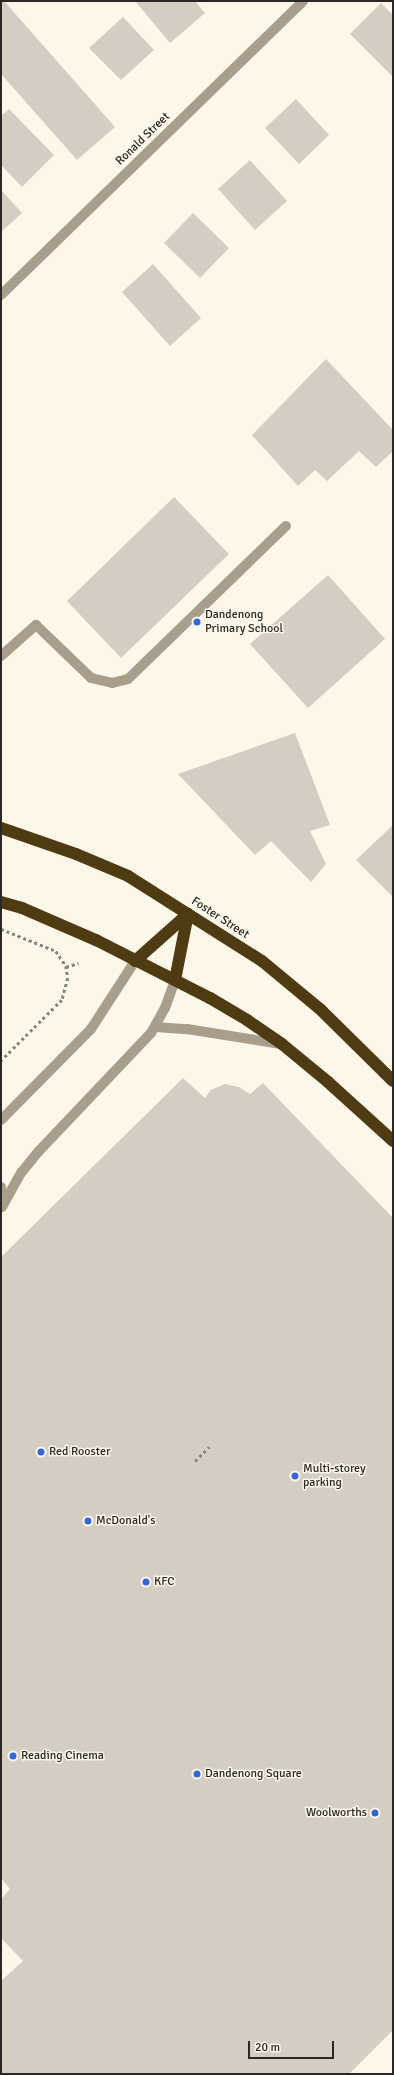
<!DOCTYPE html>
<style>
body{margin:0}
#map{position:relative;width:394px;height:2075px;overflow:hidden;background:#fdf7ea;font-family:Signika,sans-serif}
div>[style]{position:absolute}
.building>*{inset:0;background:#d4cec2}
.path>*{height:2.5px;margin-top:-1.25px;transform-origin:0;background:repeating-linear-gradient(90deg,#89857d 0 3px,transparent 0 6px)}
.lane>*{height:10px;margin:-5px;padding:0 5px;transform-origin:5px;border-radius:5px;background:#a89e8b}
.street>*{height:10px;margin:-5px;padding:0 5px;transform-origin:5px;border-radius:5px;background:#a89e8b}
.highway>*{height:12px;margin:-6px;padding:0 6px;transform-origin:6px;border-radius:6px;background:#4e3b11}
.dots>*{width:11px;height:11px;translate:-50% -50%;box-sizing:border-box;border:2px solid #fdf7ea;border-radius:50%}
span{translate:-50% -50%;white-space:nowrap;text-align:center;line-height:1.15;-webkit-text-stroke:3px #fdf7ea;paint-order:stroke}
.street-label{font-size:12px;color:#2a2823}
.poi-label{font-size:12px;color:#2a2823}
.left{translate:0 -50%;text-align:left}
.right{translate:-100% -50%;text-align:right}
.frame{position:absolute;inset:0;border:2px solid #2a2823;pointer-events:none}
.scale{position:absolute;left:248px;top:2041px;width:86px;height:18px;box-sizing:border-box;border:2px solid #2a2823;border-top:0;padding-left:5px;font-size:12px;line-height:14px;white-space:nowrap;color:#2a2823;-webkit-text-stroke:3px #fdf7ea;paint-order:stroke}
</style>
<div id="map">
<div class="building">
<div style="clip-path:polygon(1px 1px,4px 1px,115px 127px,77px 160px,1px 74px)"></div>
<div style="clip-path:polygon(135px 1px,195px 1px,205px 13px,170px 43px)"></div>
<div style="clip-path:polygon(381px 3px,393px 15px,393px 77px,350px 34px)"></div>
<div style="clip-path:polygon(123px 17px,154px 50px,121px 80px,89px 48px)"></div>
<div style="clip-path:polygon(296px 99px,329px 135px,299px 164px,265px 128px)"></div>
<div style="clip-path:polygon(9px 109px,54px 155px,22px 187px,1px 165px,1px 116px)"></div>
<div style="clip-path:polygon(250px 160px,287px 201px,255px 230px,218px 189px)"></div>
<div style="clip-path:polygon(1px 190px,22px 213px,1px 232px)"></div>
<div style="clip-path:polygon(193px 213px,229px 248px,200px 278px,164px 243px)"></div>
<div style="clip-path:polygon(153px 264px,201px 318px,170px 346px,122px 292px)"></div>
<div style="clip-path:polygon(326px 359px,393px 430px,393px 451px,376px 467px,359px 451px,327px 481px,315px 470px,298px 486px,252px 435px)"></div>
<div style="clip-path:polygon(174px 497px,229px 554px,121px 658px,67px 601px)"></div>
<div style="clip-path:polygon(328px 575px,385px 639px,308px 708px,250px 644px)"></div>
<div style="clip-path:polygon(295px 733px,330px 825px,310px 831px,326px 864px,311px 882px,271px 841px,255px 855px,178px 774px)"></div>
<div style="clip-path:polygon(393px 825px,393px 897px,356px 860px)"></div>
<div style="clip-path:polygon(183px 1078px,205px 1098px,211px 1090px,225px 1084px,239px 1087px,250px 1094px,263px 1083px,393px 1218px,393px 2030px,349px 2074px,1px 2074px,1px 1981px,23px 1961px,1px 1938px,1px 1899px,10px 1889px,1px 1878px,1px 1257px)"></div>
</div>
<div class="path">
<div style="left:1px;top:929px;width:59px;rotate:21.8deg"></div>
<div style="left:56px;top:951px;width:18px;rotate:56deg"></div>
<div style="left:66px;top:966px;width:12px;rotate:81deg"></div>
<div style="left:68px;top:978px;width:23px;rotate:105deg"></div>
<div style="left:62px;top:1000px;width:86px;rotate:135deg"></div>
<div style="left:66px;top:967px;width:13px;rotate:-18deg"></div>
<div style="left:195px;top:1461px;width:20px;rotate:-45deg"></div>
</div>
<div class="lane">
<div style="left:1px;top:656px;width:47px;rotate:-41.5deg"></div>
<div style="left:36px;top:625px;width:76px;rotate:43.9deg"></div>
<div style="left:91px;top:678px;width:22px;rotate:13deg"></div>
<div style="left:112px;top:683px;width:16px;rotate:-14deg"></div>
<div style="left:128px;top:679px;width:220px;rotate:-44.1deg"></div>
<div style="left:155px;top:1027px;width:32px;rotate:4deg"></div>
<div style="left:187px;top:1029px;width:95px;rotate:9.1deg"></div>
<div style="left:1px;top:1120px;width:128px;rotate:-45.3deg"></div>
<div style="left:91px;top:1029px;width:81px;rotate:-57.1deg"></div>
<div style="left:1px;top:1187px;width:17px;rotate:87deg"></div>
<div style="left:2px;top:1207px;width:39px;rotate:-61deg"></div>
<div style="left:21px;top:1173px;width:28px;rotate:-51deg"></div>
<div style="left:39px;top:1151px;width:163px;rotate:-46.5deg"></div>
<div style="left:151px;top:1033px;width:29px;rotate:-61deg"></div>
<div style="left:165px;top:1008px;width:30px;rotate:-70deg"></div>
</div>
<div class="street">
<div style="left:1px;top:295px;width:421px;rotate:-44.2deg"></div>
</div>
<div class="highway">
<div style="left:1px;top:828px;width:79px;rotate:19.1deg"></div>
<div style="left:76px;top:854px;width:56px;rotate:22.9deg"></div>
<div style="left:128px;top:876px;width:159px;rotate:32.4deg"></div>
<div style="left:262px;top:961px;width:77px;rotate:39.7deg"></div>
<div style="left:321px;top:1010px;width:101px;rotate:44.6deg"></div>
<div style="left:1px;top:902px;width:22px;rotate:16deg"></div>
<div style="left:22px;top:908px;width:81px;rotate:23.4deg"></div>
<div style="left:96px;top:940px;width:128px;rotate:27deg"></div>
<div style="left:210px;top:998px;width:43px;rotate:30.7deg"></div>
<div style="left:247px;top:1020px;width:42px;rotate:34.4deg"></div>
<div style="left:282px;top:1044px;width:60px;rotate:39.6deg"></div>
<div style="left:328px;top:1082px;width:88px;rotate:42.2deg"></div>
<div style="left:135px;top:961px;width:71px;rotate:-41.6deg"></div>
<div style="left:175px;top:980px;width:67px;rotate:-78.9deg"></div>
</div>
<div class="dots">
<div style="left:197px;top:622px;background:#3367d6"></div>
<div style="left:41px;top:1452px;background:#3367d6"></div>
<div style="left:295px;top:1476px;background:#3367d6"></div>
<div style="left:88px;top:1521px;background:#3367d6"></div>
<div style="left:146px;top:1582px;background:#3367d6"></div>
<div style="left:13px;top:1756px;background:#3367d6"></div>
<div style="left:197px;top:1774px;background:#3367d6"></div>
<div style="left:375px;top:1813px;background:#3367d6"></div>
</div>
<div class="street-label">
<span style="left:143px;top:139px;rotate:-44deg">Ronald Street</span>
<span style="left:220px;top:918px;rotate:33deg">Foster Street</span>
</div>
<div class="poi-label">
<span class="left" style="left:205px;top:622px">Dandenong<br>Primary School</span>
<span class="left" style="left:49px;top:1452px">Red Rooster</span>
<span class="left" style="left:303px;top:1476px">Multi-storey<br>parking</span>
<span class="left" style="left:96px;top:1521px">McDonald's</span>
<span class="left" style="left:154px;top:1582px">KFC</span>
<span class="left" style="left:21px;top:1756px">Reading Cinema</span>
<span class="left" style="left:205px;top:1774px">Dandenong Square</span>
<span class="right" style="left:367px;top:1813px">Woolworths</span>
</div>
<div class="frame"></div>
<div class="scale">20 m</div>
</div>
